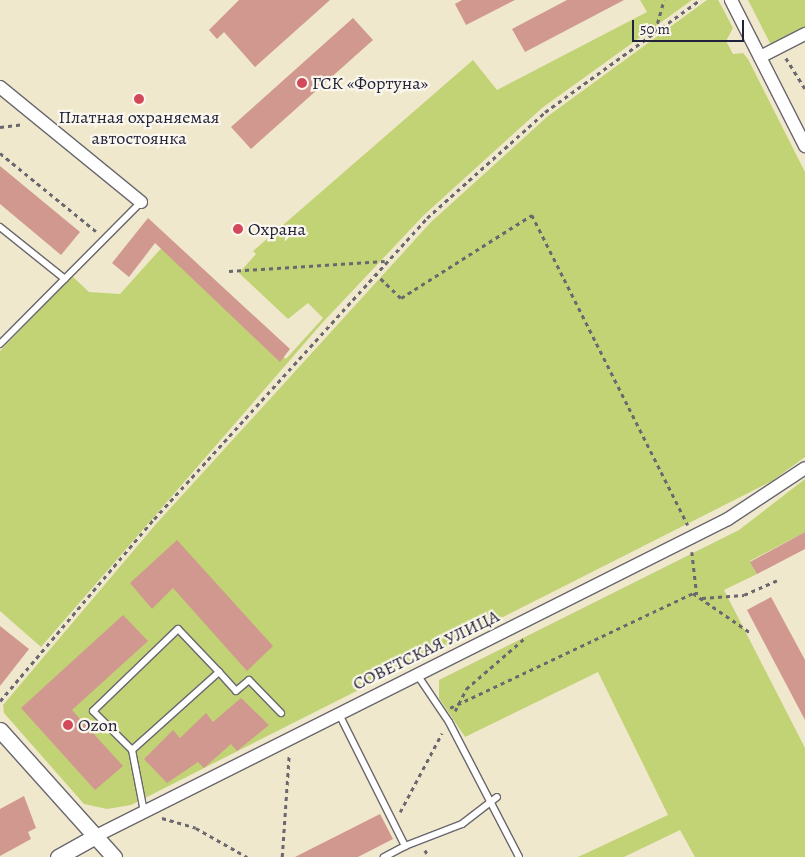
<!DOCTYPE html>
<meta charset="utf-8">
<style>
body{margin:0}
#map{position:relative;width:805px;height:857px;overflow:hidden;background:#efe8cd;font-family:Alegreya,serif}
div>[style]{position:absolute}
.green>*{inset:0;background:#c2d375}
.building>*{inset:0;background:#d0988f}
.path>*{height:2.5px;margin-top:-1.25px;transform-origin:0;background:repeating-linear-gradient(90deg,#6a676e 0 4px,transparent 0 8px)}
.roads{filter:drop-shadow(1px 0 #6a676e) drop-shadow(-1px 0 #6a676e) drop-shadow(0 1px #6a676e) drop-shadow(0 -1px #6a676e)}
.service>*{height:6px;margin:-3px;padding:0 3px;transform-origin:3px;border-radius:3px;background:#fff}
.minor>*{height:12px;margin:-6px;padding:0 6px;transform-origin:6px;border-radius:6px;background:#fff}
.tertiary>*{height:15px;margin:-7.5px;padding:0 7.5px;transform-origin:7.5px;border-radius:7.5px;background:#fff}
.dots>*{width:14px;height:14px;translate:-50% -50%;box-sizing:border-box;border:2px solid #fbf7ec;border-radius:50%}
span{translate:-50% -50%;white-space:nowrap;text-align:center;line-height:1.15;-webkit-text-stroke:4.5px #fbf7ec;paint-order:stroke}
.poi-label{font-size:18px;color:#22223b}
.left{translate:0 -50%;text-align:left}
.street-label{font-size:18px;color:#22223b}
.scale{position:absolute;left:632px;top:20px;width:112px;height:22px;box-sizing:border-box;border:2px solid #22223b;border-top:0;padding-left:6px;font-size:15px;line-height:18px;white-space:nowrap;color:#22223b;-webkit-text-stroke:4px #fbf7ec;paint-order:stroke}
</style>
<div id="map">
<div class="green">
<div style="clip-path:polygon(640px 0,692px 0,542px 108px,424px 215px,323px 322px,41px 647px,0 611px,0 351px,72px 276px,89px 292px,120px 294px,165px 244px,286px 359px,323px 318px,308px 303px,288px 319px,239px 273px,256px 254px,253px 251px,473px 60px,497px 90px,647px 12px)"></div>
<div style="clip-path:polygon(707px 0,718px 0,722px 7px,733px 28px,726px 41px,733px 54px,743px 53px,748px 59px,805px 172px,805px 457px,772px 481px,131px 805px,107px 809px,84px 804px,4px 713px,3px 705px,156px 524px,431px 222px,548px 116px)"></div>
<div style="clip-path:polygon(748px 0,805px 0,805px 28px,771px 45px)"></div>
<div style="clip-path:polygon(805px 479px,805px 532px,750px 561px,757px 574px,724px 590px,805px 748px,805px 857px,695px 857px,680px 830px,624px 857px,578px 857px,668px 815px,598px 672px,465px 737px,439px 698px,439px 680px,739px 530px)"></div>
</div>
<div class="building">
<div style="clip-path:polygon(239px 0,330px 0,255px 67px,224px 32px,217px 39px,209px 30px)"></div>
<div style="clip-path:polygon(462px 0,515px 0,466px 25px,455px 4px)"></div>
<div style="clip-path:polygon(567px 0,624px 0,525px 52px,512px 29px)"></div>
<div style="clip-path:polygon(353px 18px,373px 40px,251px 149px,231px 127px)"></div>
<div style="clip-path:polygon(0 166px,80px 232px,61px 255px,0 204px)"></div>
<div style="clip-path:polygon(148px 218px,290px 349px,280px 362px,155px 243px,129px 277px,112px 263px)"></div>
<div style="clip-path:polygon(805px 532px,805px 549px,757px 574px,750px 562px)"></div>
<div style="clip-path:polygon(177px 540px,273px 646px,247px 671px,173px 588px,152px 609px,130px 583px)"></div>
<div style="clip-path:polygon(771px 597px,805px 660px,805px 720px,747px 610px)"></div>
<div style="clip-path:polygon(123px 615px,148px 641px,72px 710px,123px 766px,95px 790px,21px 708px)"></div>
<div style="clip-path:polygon(0 626px,29px 649px,0 686px)"></div>
<div style="clip-path:polygon(241px 698px,269px 725px,237px 751px,231px 744px,204px 768px,198px 762px,167px 783px,144px 759px,173px 730px,180px 738px,206px 713px,213px 722px)"></div>
<div style="clip-path:polygon(24px 796px,36px 828px,28px 832px,31px 839px,0 856px,0 809px)"></div>
<div style="clip-path:polygon(380px 814px,393px 839px,358px 857px,295px 857px)"></div>
</div>
<div class="path">
<div style="left:655px;top:31px;width:32px;rotate:-74deg"></div>
<div style="left:786px;top:58px;width:36px;rotate:58deg"></div>
<div style="left:0;top:127px;width:23px;rotate:-7deg"></div>
<div style="left:0;top:153px;width:127px;rotate:39.2deg"></div>
<div style="left:229px;top:271px;width:156px;rotate:-3.7deg"></div>
<div style="left:375px;top:273px;width:36px;rotate:44deg"></div>
<div style="left:401px;top:298px;width:155px;rotate:-32.4deg"></div>
<div style="left:532px;top:215px;width:347px;rotate:63.3deg"></div>
<div style="left:692px;top:552px;width:43px;rotate:83.4deg"></div>
<div style="left:702px;top:598px;width:42px;rotate:-4.1deg"></div>
<div style="left:744px;top:595px;width:36px;rotate:-24deg"></div>
<div style="left:0;top:701px;width:238px;rotate:-49.8deg"></div>
<div style="left:154px;top:519px;width:406px;rotate:-47.8deg"></div>
<div style="left:427px;top:218px;width:159px;rotate:-41.9deg"></div>
<div style="left:545px;top:112px;width:191px;rotate:-35.9deg"></div>
<div style="left:450px;top:708px;width:269px;rotate:-25.3deg"></div>
<div style="left:693px;top:593px;width:70px;rotate:34.6deg"></div>
<div style="left:455px;top:711px;width:25px;rotate:-63deg"></div>
<div style="left:466px;top:689px;width:79px;rotate:-40.9deg"></div>
<div style="left:400px;top:812px;width:89px;rotate:-62deg"></div>
<div style="left:162px;top:818px;width:35px;rotate:16deg"></div>
<div style="left:196px;top:828px;width:59px;rotate:29.6deg"></div>
<div style="left:425px;top:850px;width:8px;rotate:60deg"></div>
<div style="left:282px;top:857px;width:103px;rotate:-86.1deg"></div>
</div>
<div class="roads">
<div class="service">
<div style="left:0;top:227px;width:83px;rotate:38.7deg"></div>
<div style="left:0;top:344px;width:200px;rotate:-45.2deg"></div>
<div style="left:219px;top:672px;width:25px;rotate:48deg"></div>
<div style="left:236px;top:691px;width:17px;rotate:-40deg"></div>
<div style="left:249px;top:680px;width:46px;rotate:45.9deg"></div>
<div style="left:418px;top:676px;width:55px;rotate:56deg"></div>
<div style="left:449px;top:722px;width:152px;rotate:62.6deg"></div>
<div style="left:339px;top:714px;width:148px;rotate:63.4deg"></div>
<div style="left:405px;top:846px;width:24px;rotate:152deg"></div>
<div style="left:132px;top:750px;width:117px;rotate:-41.9deg"></div>
<div style="left:219px;top:672px;width:59px;rotate:-133.6deg"></div>
<div style="left:178px;top:629px;width:118px;rotate:136deg"></div>
<div style="left:93px;top:711px;width:55px;rotate:45deg"></div>
<div style="left:132px;top:750px;width:63px;rotate:79deg"></div>
<div style="left:405px;top:846px;width:61px;rotate:-21.1deg"></div>
<div style="left:462px;top:824px;width:44px;rotate:-37.6deg"></div>
</div>
<div class="minor">
<div style="left:731px;top:0;width:164px;rotate:63.1deg"></div>
<div style="left:760px;top:57px;width:51px;rotate:-27.1deg"></div>
<div style="left:0;top:87px;width:182px;rotate:39.2deg"></div>
<div style="left:94px;top:837px;width:709px;rotate:-26.64deg"></div>
<div style="left:728px;top:519px;width:92px;rotate:-33.5deg"></div>
</div>
<div class="tertiary">
<div style="left:0;top:730px;width:171px;rotate:48.1deg"></div>
<div style="left:58px;top:857px;width:41px;rotate:-29.1deg"></div>
</div>
</div>
<div class="dots">
<div style="left:302px;top:83px;background:#d1495b"></div>
<div style="left:139px;top:99px;background:#d1495b"></div>
<div style="left:238px;top:229px;background:#d1495b"></div>
<div style="left:68px;top:725px;background:#d1495b"></div>
</div>
<div class="poi-label">
<span class="left" style="left:312px;top:83px">ГСК «Фортуна»</span>
<span style="left:139px;top:128px">Платная охраняемая<br>автостоянка</span>
<span class="left" style="left:248px;top:229px">Охрана</span>
<span class="left" style="left:78px;top:725px">Ozon</span>
</div>
<div class="street-label">
<span style="left:426px;top:650px;rotate:-26deg">СОВЕТСКАЯ УЛИЦА</span>
</div>
<div class="scale">50 m</div>
</div>
